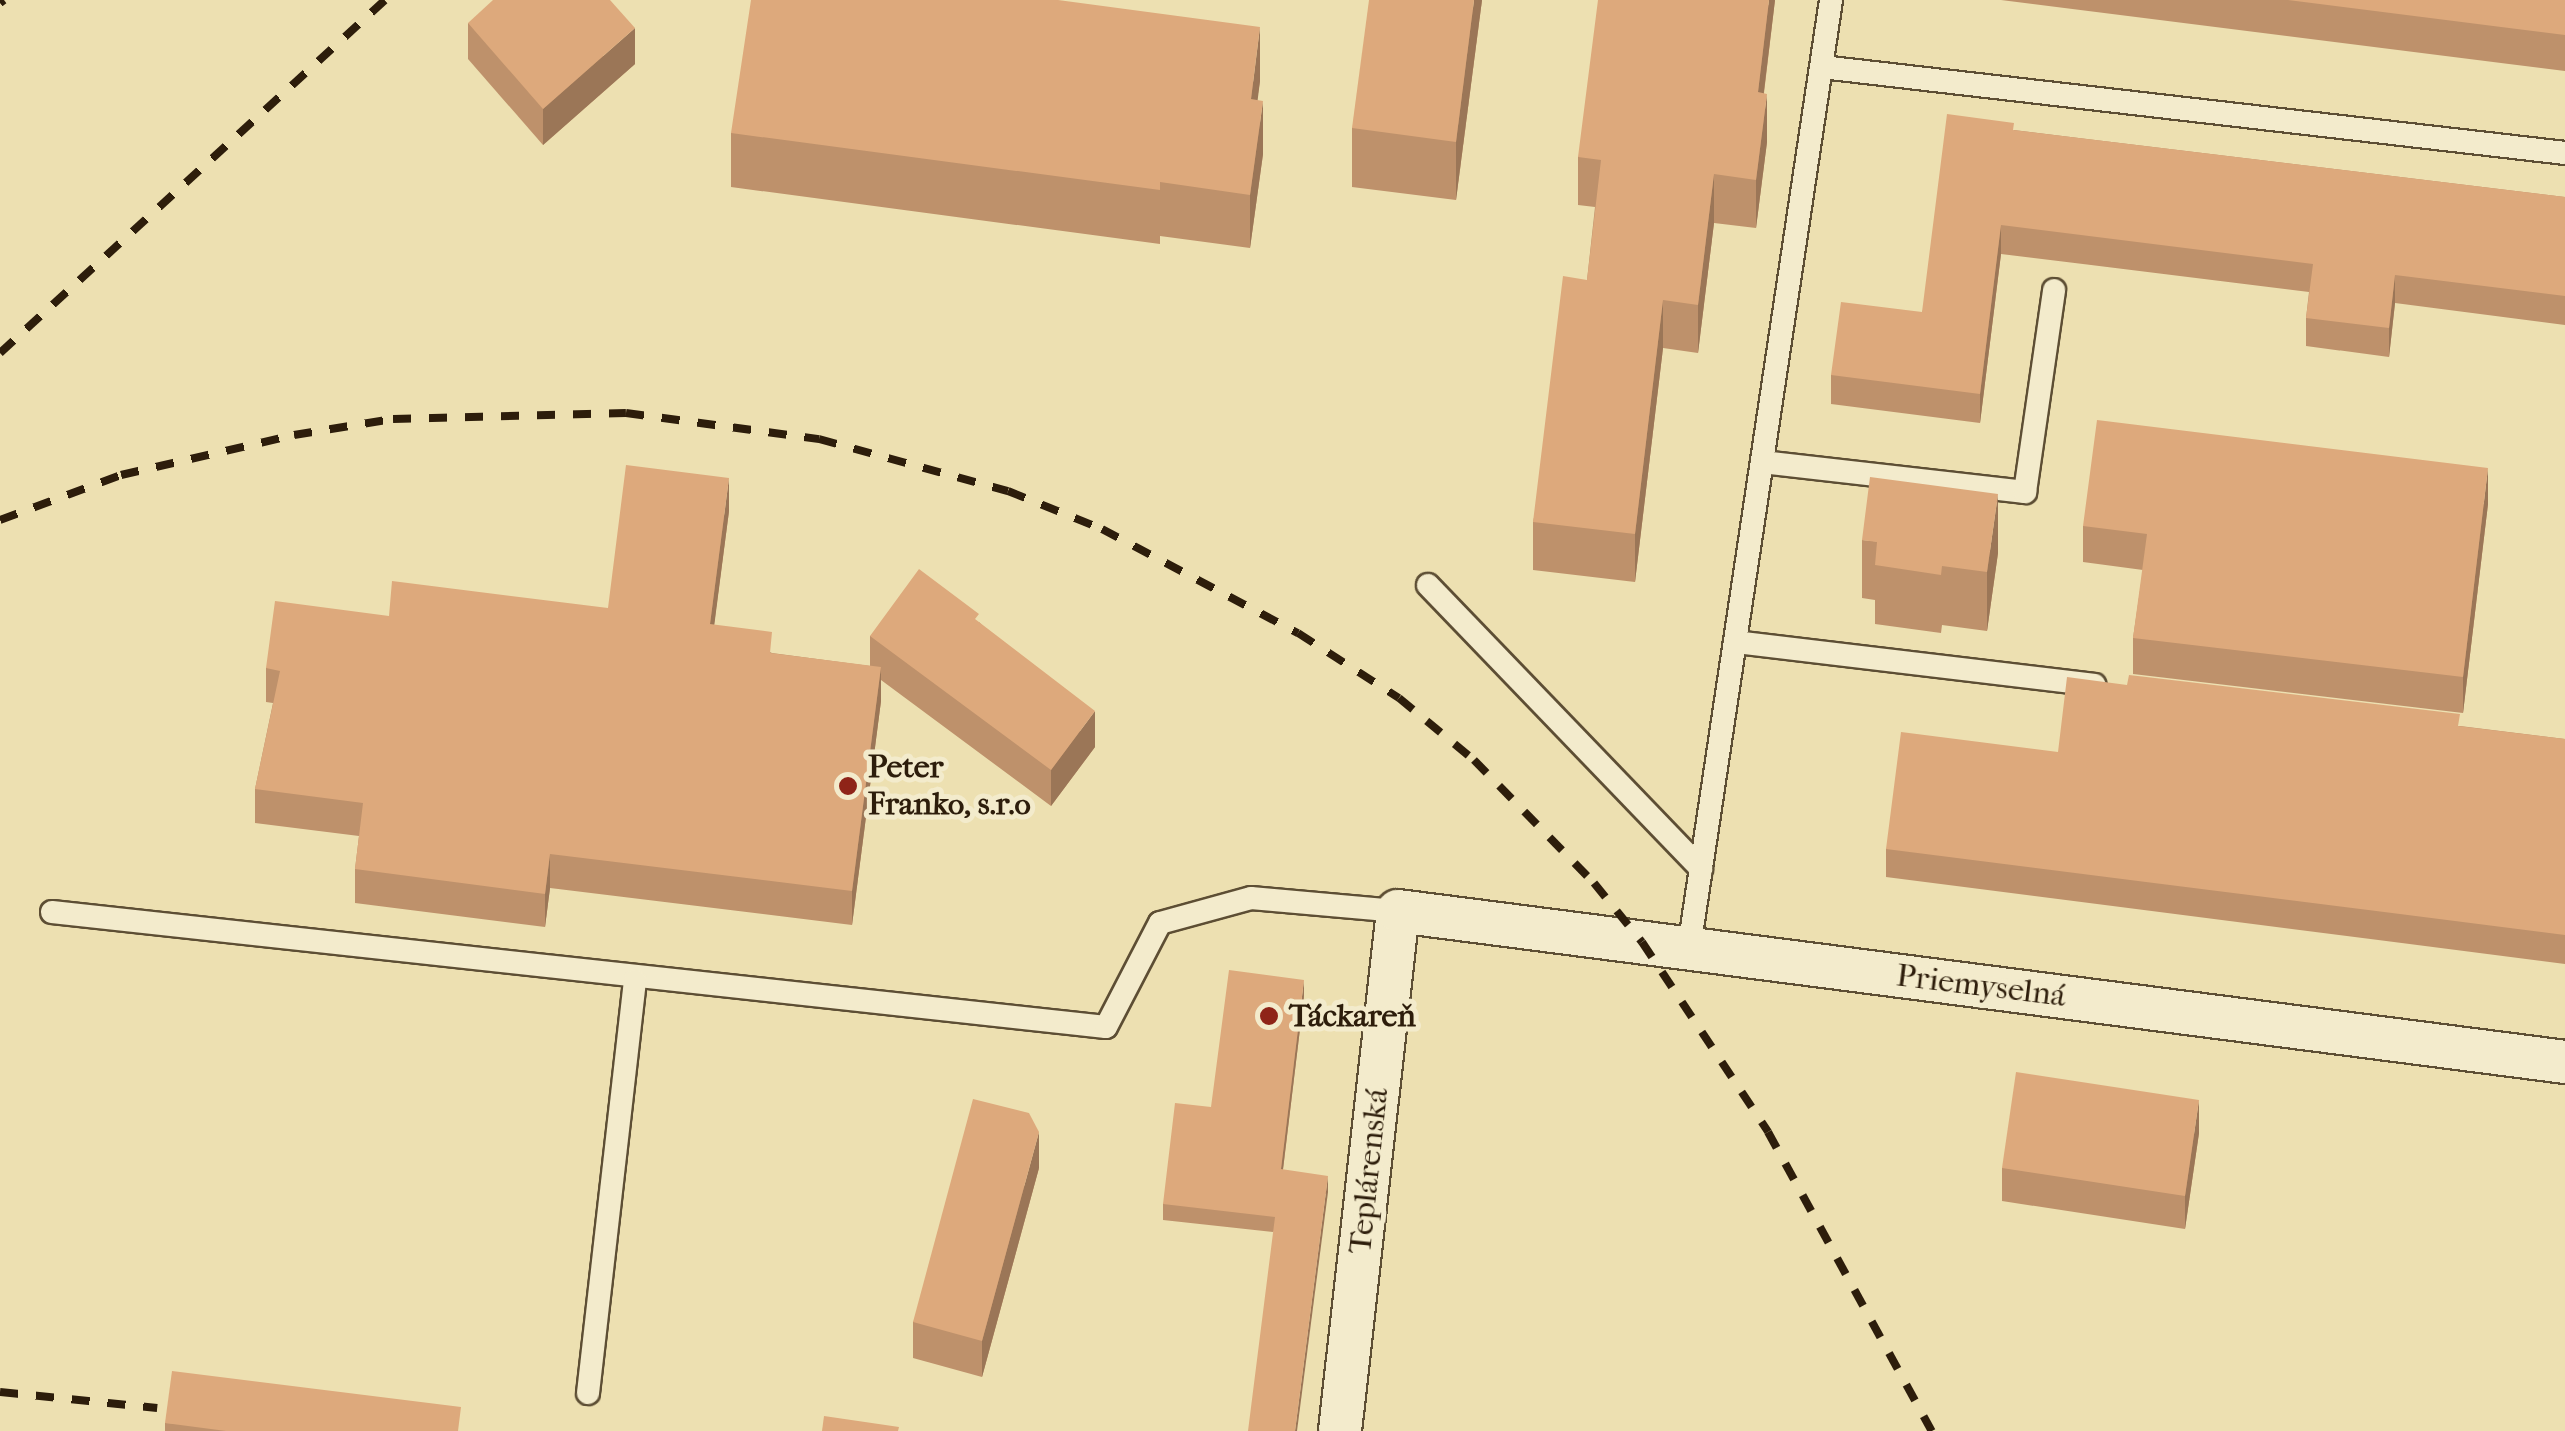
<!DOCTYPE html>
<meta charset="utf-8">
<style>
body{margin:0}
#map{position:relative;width:2565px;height:1431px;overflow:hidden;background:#ede0b1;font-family:"IM FELL French Canon",serif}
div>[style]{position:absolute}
.roads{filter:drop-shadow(2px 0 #5d4e34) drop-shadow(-2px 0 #5d4e34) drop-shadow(0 2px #5d4e34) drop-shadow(0 -2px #5d4e34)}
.lane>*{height:22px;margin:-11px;padding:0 11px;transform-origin:11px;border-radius:11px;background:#f3ebcc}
.street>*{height:42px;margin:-21px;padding:0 21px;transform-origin:21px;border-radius:21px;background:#f3ebcc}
.rail>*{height:8px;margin-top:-4px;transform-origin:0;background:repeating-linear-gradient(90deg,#2d1d0b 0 18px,transparent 0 36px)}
.wall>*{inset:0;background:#be916b}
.shaded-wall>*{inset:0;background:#9b7657}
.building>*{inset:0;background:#dda97c}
.dots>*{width:28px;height:28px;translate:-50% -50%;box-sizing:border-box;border:5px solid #f3ebcc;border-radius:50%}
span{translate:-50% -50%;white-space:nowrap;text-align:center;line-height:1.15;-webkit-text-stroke:10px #f3ebcc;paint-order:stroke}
.poi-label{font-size:32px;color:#2d1d0b;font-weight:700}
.left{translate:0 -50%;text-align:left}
.street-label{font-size:32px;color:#2d1d0b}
</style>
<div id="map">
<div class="roads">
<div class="lane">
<div style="left:1822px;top:67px;width:748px;rotate:6.6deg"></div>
<div style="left:1762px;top:462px;width:265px;rotate:6.5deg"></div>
<div style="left:2025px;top:492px;width:204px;rotate:-81.8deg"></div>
<div style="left:1428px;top:585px;width:394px;rotate:46.1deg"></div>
<div style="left:1735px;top:642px;width:362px;rotate:6.8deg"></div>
<div style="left:52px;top:912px;width:1060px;rotate:6.23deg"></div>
<div style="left:1106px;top:1027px;width:117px;rotate:-62.6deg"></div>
<div style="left:1160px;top:923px;width:94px;rotate:-15.4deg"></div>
<div style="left:1251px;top:898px;width:148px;rotate:5.1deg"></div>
<div style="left:1689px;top:948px;width:959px;rotate:-81.48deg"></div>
<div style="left:588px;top:1393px;width:415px;rotate:-83.5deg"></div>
</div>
<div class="street">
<div style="left:1340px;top:1431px;width:523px;rotate:-83.64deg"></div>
<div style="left:1398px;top:911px;width:1177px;rotate:7.37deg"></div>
</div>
</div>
<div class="rail">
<div style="left:0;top:3px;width:5px;rotate:-37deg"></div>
<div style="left:0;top:353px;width:522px;rotate:-42.52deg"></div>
<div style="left:0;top:520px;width:129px;rotate:-20.4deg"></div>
<div style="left:121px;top:475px;width:178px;rotate:-13deg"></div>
<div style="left:294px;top:435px;width:100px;rotate:-9.2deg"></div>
<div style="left:393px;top:419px;width:233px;rotate:-1.5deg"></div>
<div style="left:626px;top:413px;width:195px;rotate:7.7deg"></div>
<div style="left:819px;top:439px;width:196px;rotate:15.4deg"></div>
<div style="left:1008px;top:491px;width:101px;rotate:22deg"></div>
<div style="left:1102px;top:529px;width:222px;rotate:28deg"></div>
<div style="left:1298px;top:633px;width:120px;rotate:32.8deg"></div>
<div style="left:1399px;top:698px;width:97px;rotate:39.6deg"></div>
<div style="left:1474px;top:760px;width:172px;rotate:45.7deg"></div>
<div style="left:1594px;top:883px;width:76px;rotate:50.9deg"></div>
<div style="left:1642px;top:942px;width:228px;rotate:56.4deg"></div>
<div style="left:1768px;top:1132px;width:341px;rotate:61.3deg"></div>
<div style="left:0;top:1392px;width:158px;rotate:5.8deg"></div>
</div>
<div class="wall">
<div style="clip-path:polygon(1482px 0,1456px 200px,1352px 187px,1352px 128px)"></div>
<div style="clip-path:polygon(1775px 0,1764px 93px,1767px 142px,1756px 228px,1714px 223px,1698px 353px,1663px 348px,1635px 582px,1533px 570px,1533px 522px,1587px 280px,1595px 207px,1578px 205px,1578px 157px)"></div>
<div style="clip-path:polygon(2001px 0,2565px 0,2565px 71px)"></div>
<div style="clip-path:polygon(468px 23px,635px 64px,543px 145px,468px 59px)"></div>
<div style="clip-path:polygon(1260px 81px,1257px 100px,1263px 154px,1250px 248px,1160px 236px,1160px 244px,731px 187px,731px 133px)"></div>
<div style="clip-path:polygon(2014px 130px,2565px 197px,2565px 325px,2395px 303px,2389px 357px,2306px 346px,2306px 318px,2309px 292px,2001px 254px,1980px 423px,1831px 404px,1831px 375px,1922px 312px)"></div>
<div style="clip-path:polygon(2488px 504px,2463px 713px,2133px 674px,2133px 638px,2143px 570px,2083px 562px,2083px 526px)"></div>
<div style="clip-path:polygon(729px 511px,714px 625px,772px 653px,870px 666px,870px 636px,979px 622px,1095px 747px,1051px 806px,881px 680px,881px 701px,852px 925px,550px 888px,545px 927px,355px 903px,355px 869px,359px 836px,255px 823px,255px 789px,273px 703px,266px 702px,266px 668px,389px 616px,608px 608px)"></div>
<div style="clip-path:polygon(1862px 540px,1998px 553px,1987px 631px,1942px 625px,1941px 633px,1875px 624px,1875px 600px,1862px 598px)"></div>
<div style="clip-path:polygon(2460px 726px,2565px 739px,2565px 964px,1886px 877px,1886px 849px,2058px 752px)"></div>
<div style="clip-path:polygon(1304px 996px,1283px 1170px,1328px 1192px,1273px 1232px,1163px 1220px,1163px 1204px)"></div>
<div style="clip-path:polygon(2199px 1133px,2185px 1229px,2002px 1201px,2002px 1168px)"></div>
<div style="clip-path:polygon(1039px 1168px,982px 1377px,913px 1358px,913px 1322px)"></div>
<div style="clip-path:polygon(165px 1423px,461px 1431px,165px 1431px)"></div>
</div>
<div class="shaded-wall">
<div style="clip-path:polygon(1474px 0,1482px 0,1456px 200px,1456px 142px)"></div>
<div style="clip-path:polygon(1769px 0,1775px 0,1758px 140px,1758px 92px)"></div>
<div style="clip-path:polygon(1260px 27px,1260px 81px,1251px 153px,1251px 99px)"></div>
<div style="clip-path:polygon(635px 28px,635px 64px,543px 145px,543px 109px)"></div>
<div style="clip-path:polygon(1767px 94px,1767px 142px,1756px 228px,1756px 180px)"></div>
<div style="clip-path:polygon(1263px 101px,1263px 154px,1250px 248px,1250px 195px)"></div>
<div style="clip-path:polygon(1714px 174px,1714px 223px,1698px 353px,1698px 305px)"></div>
<div style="clip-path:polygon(2001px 225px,2001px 254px,1980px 423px,1980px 394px)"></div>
<div style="clip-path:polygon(2395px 275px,2395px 303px,2389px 357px,2389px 328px)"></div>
<div style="clip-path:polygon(1663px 300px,1663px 348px,1635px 582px,1635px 534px)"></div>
<div style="clip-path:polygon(2488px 468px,2488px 504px,2463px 713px,2463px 677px)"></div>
<div style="clip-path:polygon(729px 478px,729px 511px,710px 658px,710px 624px)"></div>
<div style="clip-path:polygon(1998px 494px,1998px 553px,1987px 631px,1987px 572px)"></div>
<div style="clip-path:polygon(881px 667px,881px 701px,852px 925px,852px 891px)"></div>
<div style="clip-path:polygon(1095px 711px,1095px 747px,1051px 806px,1051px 770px)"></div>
<div style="clip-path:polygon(550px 854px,550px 888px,545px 927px,545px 894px)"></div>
<div style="clip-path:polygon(1304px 980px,1304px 996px,1281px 1185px,1281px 1169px)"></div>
<div style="clip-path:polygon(2199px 1100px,2199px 1133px,2185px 1229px,2185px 1196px)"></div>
<div style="clip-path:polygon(1039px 1132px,1039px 1168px,982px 1377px,982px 1341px)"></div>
<div style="clip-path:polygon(1328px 1176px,1328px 1192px,1297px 1431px,1295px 1431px)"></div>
</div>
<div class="building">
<div style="clip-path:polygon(493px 0,610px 0,635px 28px,543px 109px,468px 23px)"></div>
<div style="clip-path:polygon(751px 0,1058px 0,1260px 27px,1251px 99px,1263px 101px,1250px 195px,1160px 182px,1160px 190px,731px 133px)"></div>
<div style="clip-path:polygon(1369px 0,1474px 0,1456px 142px,1352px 128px)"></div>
<div style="clip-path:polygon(1598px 0,1769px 0,1758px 92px,1767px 94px,1756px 180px,1714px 174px,1698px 305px,1663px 300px,1635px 534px,1533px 522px,1563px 276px,1587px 280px,1601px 160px,1578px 157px)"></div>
<div style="clip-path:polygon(2288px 0,2565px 0,2565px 35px)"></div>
<div style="clip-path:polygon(1947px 114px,2014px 123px,2013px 130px,2565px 197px,2565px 296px,2395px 275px,2389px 328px,2306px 318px,2313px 264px,2001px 225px,1980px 394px,1831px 375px,1841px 302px,1922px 312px)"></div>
<div style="clip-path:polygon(2097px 420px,2488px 468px,2463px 677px,2133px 638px,2147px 534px,2083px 526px)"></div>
<div style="clip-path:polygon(626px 465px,729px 478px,710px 624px,772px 632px,770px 653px,881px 667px,852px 891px,550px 854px,545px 894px,355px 869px,363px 803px,255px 789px,280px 671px,266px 668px,275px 601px,389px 616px,392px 581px,608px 608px)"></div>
<div style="clip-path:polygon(1870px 477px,1998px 494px,1987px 572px,1942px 566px,1941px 575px,1875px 565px,1877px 542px,1862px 540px)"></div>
<div style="clip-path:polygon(919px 569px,979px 614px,975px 619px,1095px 711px,1051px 770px,870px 636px)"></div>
<div style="clip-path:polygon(2129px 675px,2460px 714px,2458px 726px,2565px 739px,2565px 935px,1886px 849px,1901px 732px,2058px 752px,2067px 677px,2127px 685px)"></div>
<div style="clip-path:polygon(1229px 970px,1304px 980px,1281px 1169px,1328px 1176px,1295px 1431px,1248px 1431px,1275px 1217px,1163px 1204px,1175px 1103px,1211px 1107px)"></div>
<div style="clip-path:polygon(2016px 1072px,2199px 1100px,2185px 1196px,2002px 1168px)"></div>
<div style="clip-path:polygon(973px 1099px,1029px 1113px,1039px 1132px,982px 1341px,913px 1322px)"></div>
<div style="clip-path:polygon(172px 1371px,461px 1407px,458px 1431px,226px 1431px,165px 1423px)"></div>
<div style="clip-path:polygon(824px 1416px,899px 1427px,898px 1431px,822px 1431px)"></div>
</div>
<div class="dots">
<div style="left:848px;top:786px;background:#8f2418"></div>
<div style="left:1269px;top:1016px;background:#8f2418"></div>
</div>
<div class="poi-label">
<span class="left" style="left:868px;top:786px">Peter<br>Franko, s.r.o</span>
<span class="left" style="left:1289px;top:1016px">Táckareň</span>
</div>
<div class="street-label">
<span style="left:1981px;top:986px;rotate:7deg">Priemyselná</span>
<span style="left:1369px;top:1171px;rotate:-84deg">Teplárenská</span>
</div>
</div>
